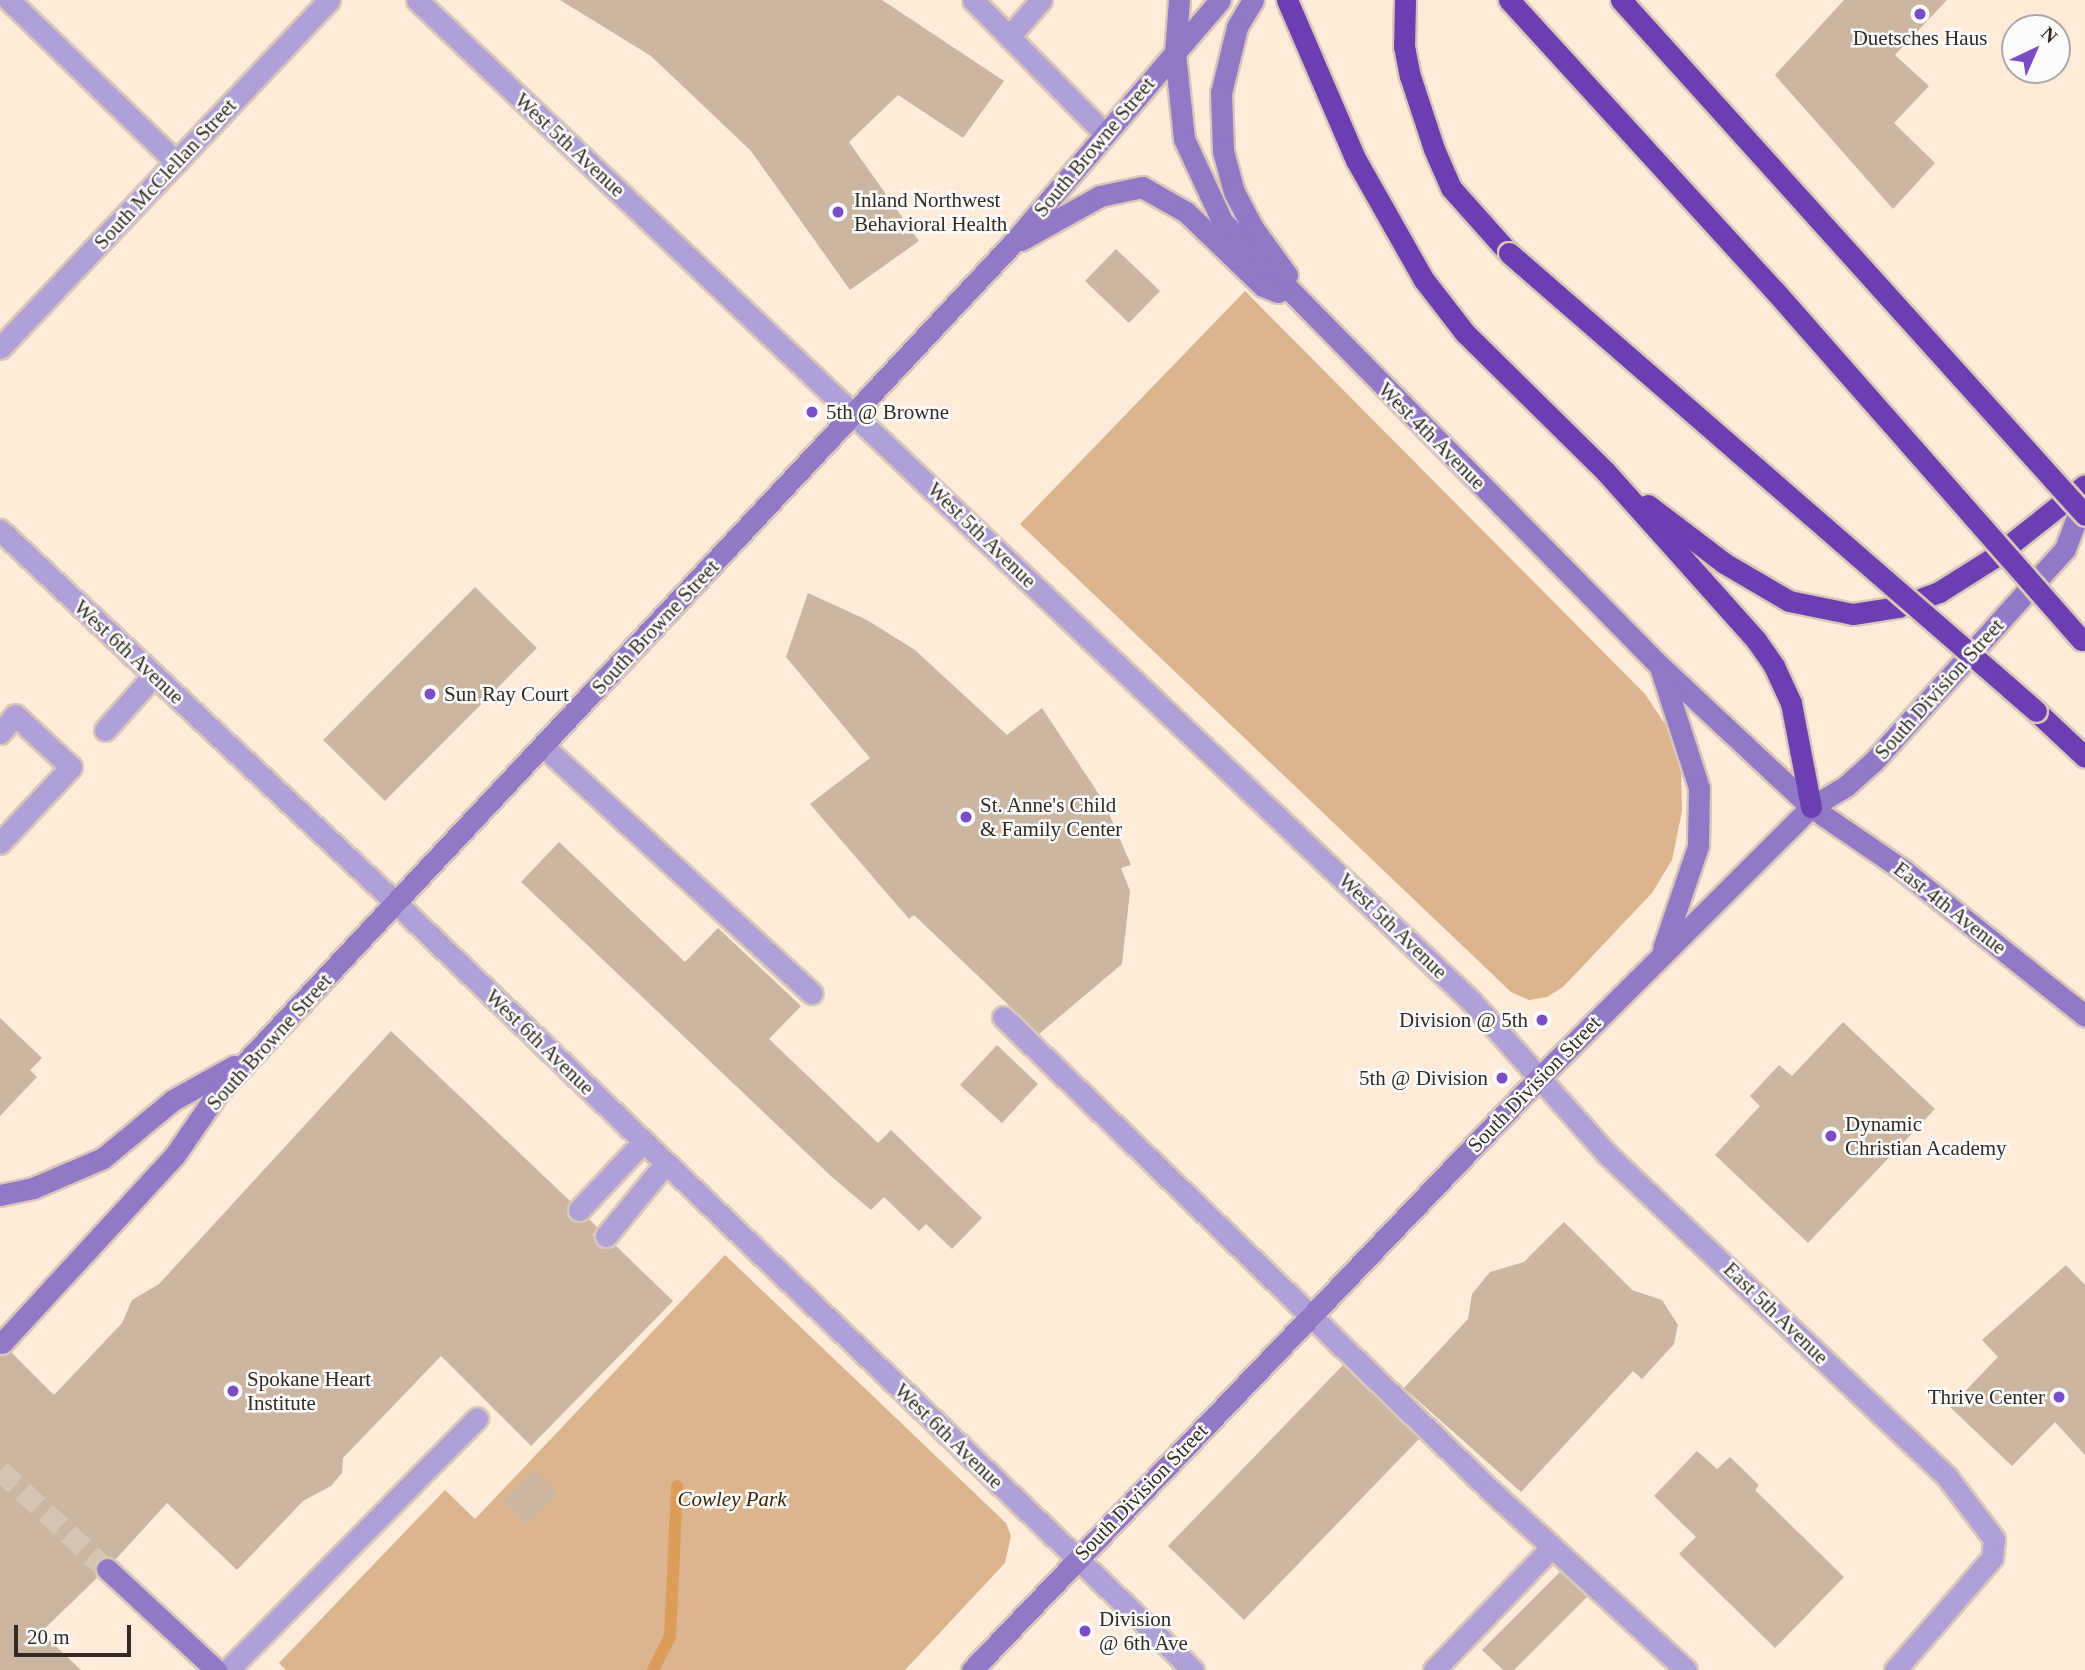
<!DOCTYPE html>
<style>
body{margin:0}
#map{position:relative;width:2085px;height:1670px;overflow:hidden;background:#feebda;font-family:"Times New Roman",serif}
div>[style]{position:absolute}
.green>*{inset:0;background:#dcb48d}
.stream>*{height:12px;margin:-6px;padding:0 6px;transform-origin:6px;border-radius:6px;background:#dd9d5a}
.building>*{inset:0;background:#cbb6a1}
.secondary-tunnel>*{height:21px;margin-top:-10.5px;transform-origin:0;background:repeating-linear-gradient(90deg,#d5c5b5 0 21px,transparent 0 31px)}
.roads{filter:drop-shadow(2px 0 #d9c8b9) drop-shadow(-2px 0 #d9c8b9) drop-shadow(0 2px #d9c8b9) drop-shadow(0 -2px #d9c8b9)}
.lane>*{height:21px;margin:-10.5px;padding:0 10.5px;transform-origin:10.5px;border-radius:10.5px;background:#afa1d7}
.street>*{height:21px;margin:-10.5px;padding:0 10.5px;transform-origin:10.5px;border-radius:10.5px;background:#afa1d7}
.secondary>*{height:21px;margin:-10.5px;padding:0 10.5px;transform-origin:10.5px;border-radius:10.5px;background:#9179c8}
.highway>*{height:21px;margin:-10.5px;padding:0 10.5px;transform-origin:10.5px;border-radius:10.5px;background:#6b3fb2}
.bridges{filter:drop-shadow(2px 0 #d9c8b9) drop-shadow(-2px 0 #d9c8b9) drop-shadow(0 2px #d9c8b9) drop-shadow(0 -2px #d9c8b9)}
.highway-bridge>*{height:21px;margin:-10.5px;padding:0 10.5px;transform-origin:10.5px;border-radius:10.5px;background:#6b3fb2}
.dots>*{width:19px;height:19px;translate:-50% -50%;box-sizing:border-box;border:4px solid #fcfcfc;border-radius:50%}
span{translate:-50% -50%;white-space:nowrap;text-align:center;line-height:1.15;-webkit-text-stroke:5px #fcfcfc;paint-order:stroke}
.poi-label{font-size:21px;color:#332b23}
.left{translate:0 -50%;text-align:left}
.right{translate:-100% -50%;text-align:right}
.street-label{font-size:21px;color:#332b23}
.park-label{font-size:21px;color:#3d2305;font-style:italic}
.north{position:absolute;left:2001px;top:14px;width:70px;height:70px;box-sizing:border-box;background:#fcfcfc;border:2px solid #aca8a5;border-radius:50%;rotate:44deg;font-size:19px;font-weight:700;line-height:28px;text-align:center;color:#332b23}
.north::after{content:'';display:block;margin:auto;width:24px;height:32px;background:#7a4dc6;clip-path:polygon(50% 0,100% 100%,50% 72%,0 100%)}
.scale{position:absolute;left:14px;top:1625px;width:117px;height:32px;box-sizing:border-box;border:4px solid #332b23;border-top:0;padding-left:9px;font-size:21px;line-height:24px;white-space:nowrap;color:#332b23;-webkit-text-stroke:5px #fcfcfc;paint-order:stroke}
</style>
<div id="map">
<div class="green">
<div style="clip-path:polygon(1245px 291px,1645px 694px,1667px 727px,1681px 770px,1682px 811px,1672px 860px,1652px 893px,1563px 987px,1547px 997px,1529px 1000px,1511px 992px,1020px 524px)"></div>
<div style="clip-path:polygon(725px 1255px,1006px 1523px,1011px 1536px,1005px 1563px,905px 1670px,286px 1670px,279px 1663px,445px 1490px,475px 1519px)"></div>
</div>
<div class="stream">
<div style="left:653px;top:1670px;width:37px;rotate:-63deg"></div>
<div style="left:670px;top:1637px;width:151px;rotate:-87.3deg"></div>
</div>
<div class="building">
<div style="clip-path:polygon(560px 0,882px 0,1004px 81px,963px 138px,898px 95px,849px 142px,919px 241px,850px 290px,751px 151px,651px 56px)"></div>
<div style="clip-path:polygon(1844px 0,1947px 0,1895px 55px,1929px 86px,1894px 123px,1935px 163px,1893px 209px,1775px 75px)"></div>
<div style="clip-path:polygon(1116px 249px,1160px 291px,1129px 323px,1085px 281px)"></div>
<div style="clip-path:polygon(475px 587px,537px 648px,385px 801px,323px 740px)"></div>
<div style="clip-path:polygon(808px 593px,867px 620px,915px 650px,1007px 735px,1042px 708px,1104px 802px,1131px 865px,1121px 868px,1130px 891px,1122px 964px,1039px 1034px,914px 915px,909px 919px,810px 804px,870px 758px,786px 657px)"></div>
<div style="clip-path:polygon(559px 842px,685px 962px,718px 928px,801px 1006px,769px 1039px,878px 1143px,891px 1130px,982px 1218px,952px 1249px,926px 1224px,919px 1231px,884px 1197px,871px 1210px,833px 1178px,521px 882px)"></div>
<div style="clip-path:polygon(0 1018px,42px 1058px,30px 1070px,37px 1077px,0 1116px)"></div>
<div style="clip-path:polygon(1843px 1022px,1935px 1109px,1808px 1243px,1715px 1155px,1760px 1106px,1750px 1096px,1779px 1065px,1792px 1076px)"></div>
<div style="clip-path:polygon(391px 1031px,570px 1201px,570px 1219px,577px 1223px,589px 1219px,597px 1227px,593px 1235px,597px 1246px,605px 1249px,615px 1245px,673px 1301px,531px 1446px,441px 1356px,343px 1458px,342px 1473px,331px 1486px,303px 1501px,237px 1570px,167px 1503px,116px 1559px,98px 1560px,94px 1567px,97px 1578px,41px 1632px,81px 1670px,0 1670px,0 1356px,11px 1352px,54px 1395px,122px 1323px,132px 1300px,159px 1284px)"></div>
<div style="clip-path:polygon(997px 1045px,1038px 1084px,1002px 1123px,960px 1085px)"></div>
<div style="clip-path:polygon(1564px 1222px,1632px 1290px,1662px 1300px,1678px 1325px,1674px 1344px,1642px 1379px,1633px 1371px,1521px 1492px,1404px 1388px,1468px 1319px,1472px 1294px,1490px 1272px,1524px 1262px)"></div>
<div style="clip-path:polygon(2066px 1265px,2085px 1285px,2085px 1455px,2055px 1422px,2012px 1466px,1950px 1407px,1998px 1357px,1982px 1340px)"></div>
<div style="clip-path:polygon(1343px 1365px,1419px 1439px,1244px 1620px,1168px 1546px)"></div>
<div style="clip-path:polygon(1697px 1451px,1717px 1469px,1730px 1457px,1759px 1485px,1755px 1490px,1844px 1577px,1775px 1648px,1679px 1554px,1696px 1537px,1654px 1496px)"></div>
<div style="clip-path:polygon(534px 1469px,558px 1493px,526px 1525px,503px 1501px)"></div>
<div style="clip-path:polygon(1560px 1572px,1587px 1597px,1514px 1670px,1503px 1670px,1482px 1650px)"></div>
</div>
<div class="secondary-tunnel">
<div style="left:0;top:1470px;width:146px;rotate:42.8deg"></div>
</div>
<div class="roads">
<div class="lane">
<div style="left:9px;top:0;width:233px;rotate:44.1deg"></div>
<div style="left:973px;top:0;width:188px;rotate:45.4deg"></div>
<div style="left:1009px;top:37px;width:49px;rotate:-49.1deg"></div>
<div style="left:105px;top:730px;width:74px;rotate:-48.3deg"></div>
<div style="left:0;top:733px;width:23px;rotate:-50deg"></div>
<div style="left:15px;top:715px;width:76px;rotate:42.9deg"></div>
<div style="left:71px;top:767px;width:104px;rotate:133.1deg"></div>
<div style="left:543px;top:746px;width:365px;rotate:42.6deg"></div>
<div style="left:1003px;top:1017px;width:676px;rotate:44.16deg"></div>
<div style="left:1488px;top:1488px;width:269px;rotate:42.6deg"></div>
<div style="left:579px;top:1210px;width:93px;rotate:-46.7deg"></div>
<div style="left:606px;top:1236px;width:93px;rotate:-50.7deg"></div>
<div style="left:228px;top:1670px;width:354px;rotate:-45.3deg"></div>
<div style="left:1434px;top:1670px;width:170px;rotate:-46.2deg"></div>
</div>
<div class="street">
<div style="left:417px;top:0;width:1455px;rotate:43.52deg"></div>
<div style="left:1472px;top:1002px;width:205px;rotate:48.4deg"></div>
<div style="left:1608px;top:1155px;width:468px;rotate:43.5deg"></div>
<div style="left:1947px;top:1477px;width:78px;rotate:52.8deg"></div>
<div style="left:1994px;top:1539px;width:19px;rotate:96deg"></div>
<div style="left:1992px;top:1558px;width:148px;rotate:130.9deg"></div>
<div style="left:0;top:348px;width:479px;rotate:-46.6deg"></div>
<div style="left:0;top:530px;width:544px;rotate:43.29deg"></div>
<div style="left:396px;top:903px;width:1106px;rotate:43.9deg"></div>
</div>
<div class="secondary">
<div style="left:1179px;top:0;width:53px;rotate:94.3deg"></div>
<div style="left:1175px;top:53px;width:86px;rotate:84deg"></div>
<div style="left:1184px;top:139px;width:90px;rotate:65.1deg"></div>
<div style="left:1222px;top:221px;width:623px;rotate:45.46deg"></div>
<div style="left:1659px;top:665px;width:208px;rotate:43.1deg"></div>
<div style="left:1811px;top:807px;width:112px;rotate:34.4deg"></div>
<div style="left:1903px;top:870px;width:233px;rotate:38.7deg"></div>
<div style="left:1253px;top:0;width:31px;rotate:121deg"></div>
<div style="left:1237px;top:27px;width:68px;rotate:103.6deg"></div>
<div style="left:1221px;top:93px;width:58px;rotate:88deg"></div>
<div style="left:1223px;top:151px;width:42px;rotate:75deg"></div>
<div style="left:1234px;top:192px;width:41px;rotate:62.2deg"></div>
<div style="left:1253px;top:228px;width:58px;rotate:54.1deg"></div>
<div style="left:1021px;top:240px;width:90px;rotate:-29.1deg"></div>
<div style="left:1100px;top:196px;width:43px;rotate:-12.1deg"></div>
<div style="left:1142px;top:187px;width:51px;rotate:29.6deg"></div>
<div style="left:1186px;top:212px;width:107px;rotate:43.9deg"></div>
<div style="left:1263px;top:286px;width:16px;rotate:22deg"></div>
<div style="left:1660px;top:667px;width:127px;rotate:72.1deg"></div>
<div style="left:1699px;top:788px;width:58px;rotate:91deg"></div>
<div style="left:1698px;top:846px;width:108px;rotate:108.9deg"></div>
<div style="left:0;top:1195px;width:34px;rotate:-12deg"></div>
<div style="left:33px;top:1188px;width:76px;rotate:-23.2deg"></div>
<div style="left:103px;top:1158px;width:91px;rotate:-39.6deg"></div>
<div style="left:173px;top:1100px;width:70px;rotate:-29.1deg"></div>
<div style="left:2px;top:1343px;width:255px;rotate:-47.4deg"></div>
<div style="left:175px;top:1155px;width:78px;rotate:-55.5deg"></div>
<div style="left:219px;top:1091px;width:1157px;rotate:-46.89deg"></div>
<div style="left:1010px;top:246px;width:323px;rotate:-49.5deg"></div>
<div style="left:107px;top:1569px;width:149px;rotate:42.8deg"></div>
<div style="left:972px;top:1670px;width:820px;rotate:-46.24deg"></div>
<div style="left:1539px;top:1078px;width:384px;rotate:-44.9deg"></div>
<div style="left:1811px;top:807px;width:41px;rotate:-31deg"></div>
<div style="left:1846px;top:786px;width:38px;rotate:-42deg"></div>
<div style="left:1874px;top:761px;width:285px;rotate:-48deg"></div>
<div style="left:2065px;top:549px;width:57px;rotate:-69.3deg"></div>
</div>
<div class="highway">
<div style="left:1287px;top:0;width:174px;rotate:66.7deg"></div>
<div style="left:1356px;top:160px;width:138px;rotate:60.5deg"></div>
<div style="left:1424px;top:280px;width:67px;rotate:52.3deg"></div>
<div style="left:1465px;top:333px;width:197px;rotate:44.6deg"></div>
<div style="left:1605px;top:471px;width:227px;rotate:48.2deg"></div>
<div style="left:1756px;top:640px;width:32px;rotate:55deg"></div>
<div style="left:1774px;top:666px;width:41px;rotate:65.3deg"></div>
<div style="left:1791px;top:703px;width:106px;rotate:79.1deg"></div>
<div style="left:1405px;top:0;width:46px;rotate:91.2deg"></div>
<div style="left:1404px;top:46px;width:31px;rotate:79deg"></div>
<div style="left:1410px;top:76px;width:77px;rotate:71.8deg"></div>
<div style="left:1434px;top:149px;width:43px;rotate:66.4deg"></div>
<div style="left:1451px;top:188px;width:87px;rotate:48.3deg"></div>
<div style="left:1648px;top:505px;width:96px;rotate:37.3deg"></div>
<div style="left:1724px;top:563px;width:75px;rotate:30.3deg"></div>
<div style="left:1789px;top:601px;width:65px;rotate:11.5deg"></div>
<div style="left:1853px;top:614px;width:46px;rotate:-8.8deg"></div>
<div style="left:1898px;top:607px;width:44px;rotate:-20.1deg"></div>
<div style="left:1939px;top:592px;width:64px;rotate:-32.2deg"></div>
<div style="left:1993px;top:558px;width:117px;rotate:-38.4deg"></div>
<div style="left:2036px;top:711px;width:67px;rotate:43.2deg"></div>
</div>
</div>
<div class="bridges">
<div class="highway-bridge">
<div style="left:1509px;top:0;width:393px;rotate:47.6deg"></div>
<div style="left:1774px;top:290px;width:466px;rotate:48.7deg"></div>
<div style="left:1621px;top:0;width:693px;rotate:47.98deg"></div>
<div style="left:1509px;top:253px;width:698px;rotate:40.99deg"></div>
</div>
</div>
<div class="dots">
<div style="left:1920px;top:14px;background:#7a4dc6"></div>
<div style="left:838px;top:212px;background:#7a4dc6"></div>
<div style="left:812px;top:412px;background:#7a4dc6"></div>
<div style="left:430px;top:694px;background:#7a4dc6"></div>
<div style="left:966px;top:817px;background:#7a4dc6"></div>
<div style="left:1542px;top:1020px;background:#7a4dc6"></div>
<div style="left:1502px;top:1078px;background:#7a4dc6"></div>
<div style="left:1831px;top:1136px;background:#7a4dc6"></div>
<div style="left:233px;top:1391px;background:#7a4dc6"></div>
<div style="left:2059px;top:1397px;background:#7a4dc6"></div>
<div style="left:1085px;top:1631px;background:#7a4dc6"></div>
</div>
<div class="poi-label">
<span style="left:1920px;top:38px">Duetsches Haus</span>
<span class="left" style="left:854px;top:212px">Inland Northwest<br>Behavioral Health</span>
<span class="left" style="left:826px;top:412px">5th @ Browne</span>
<span class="left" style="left:444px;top:694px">Sun Ray Court</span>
<span class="left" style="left:980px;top:817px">St. Anne's Child<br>&amp; Family Center</span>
<span class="right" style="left:1528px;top:1020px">Division @ 5th</span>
<span class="right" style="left:1488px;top:1078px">5th @ Division</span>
<span class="left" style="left:1845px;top:1136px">Dynamic<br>Christian Academy</span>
<span class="left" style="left:247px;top:1391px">Spokane Heart<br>Institute</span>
<span class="right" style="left:2045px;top:1397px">Thrive Center</span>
<span class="left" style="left:1099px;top:1631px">Division<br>@ 6th Ave</span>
</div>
<div class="street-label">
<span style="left:570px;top:145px;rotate:43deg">West 5th Avenue</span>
<span style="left:1094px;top:147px;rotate:-50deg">South Browne Street</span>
<span style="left:165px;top:174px;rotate:-47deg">South McClellan Street</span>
<span style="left:1432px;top:436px;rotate:45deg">West 4th Avenue</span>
<span style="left:982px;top:535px;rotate:44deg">West 5th Avenue</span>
<span style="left:655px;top:627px;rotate:-47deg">South Browne Street</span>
<span style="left:129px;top:652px;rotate:43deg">West 6th Avenue</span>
<span style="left:1939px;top:689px;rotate:-48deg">South Division Street</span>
<span style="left:1950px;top:908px;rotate:38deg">East 4th Avenue</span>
<span style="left:1393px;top:926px;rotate:44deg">West 5th Avenue</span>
<span style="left:269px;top:1042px;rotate:-48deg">South Browne Street</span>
<span style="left:540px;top:1042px;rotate:44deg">West 6th Avenue</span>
<span style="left:1534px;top:1084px;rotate:-46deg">South Division Street</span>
<span style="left:1776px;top:1313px;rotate:44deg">East 5th Avenue</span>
<span style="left:949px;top:1436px;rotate:44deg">West 6th Avenue</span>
<span style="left:1141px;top:1492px;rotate:-46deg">South Division Street</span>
</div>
<div class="park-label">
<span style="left:732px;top:1499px">Cowley Park</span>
</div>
<div class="north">N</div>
<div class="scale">20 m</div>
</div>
